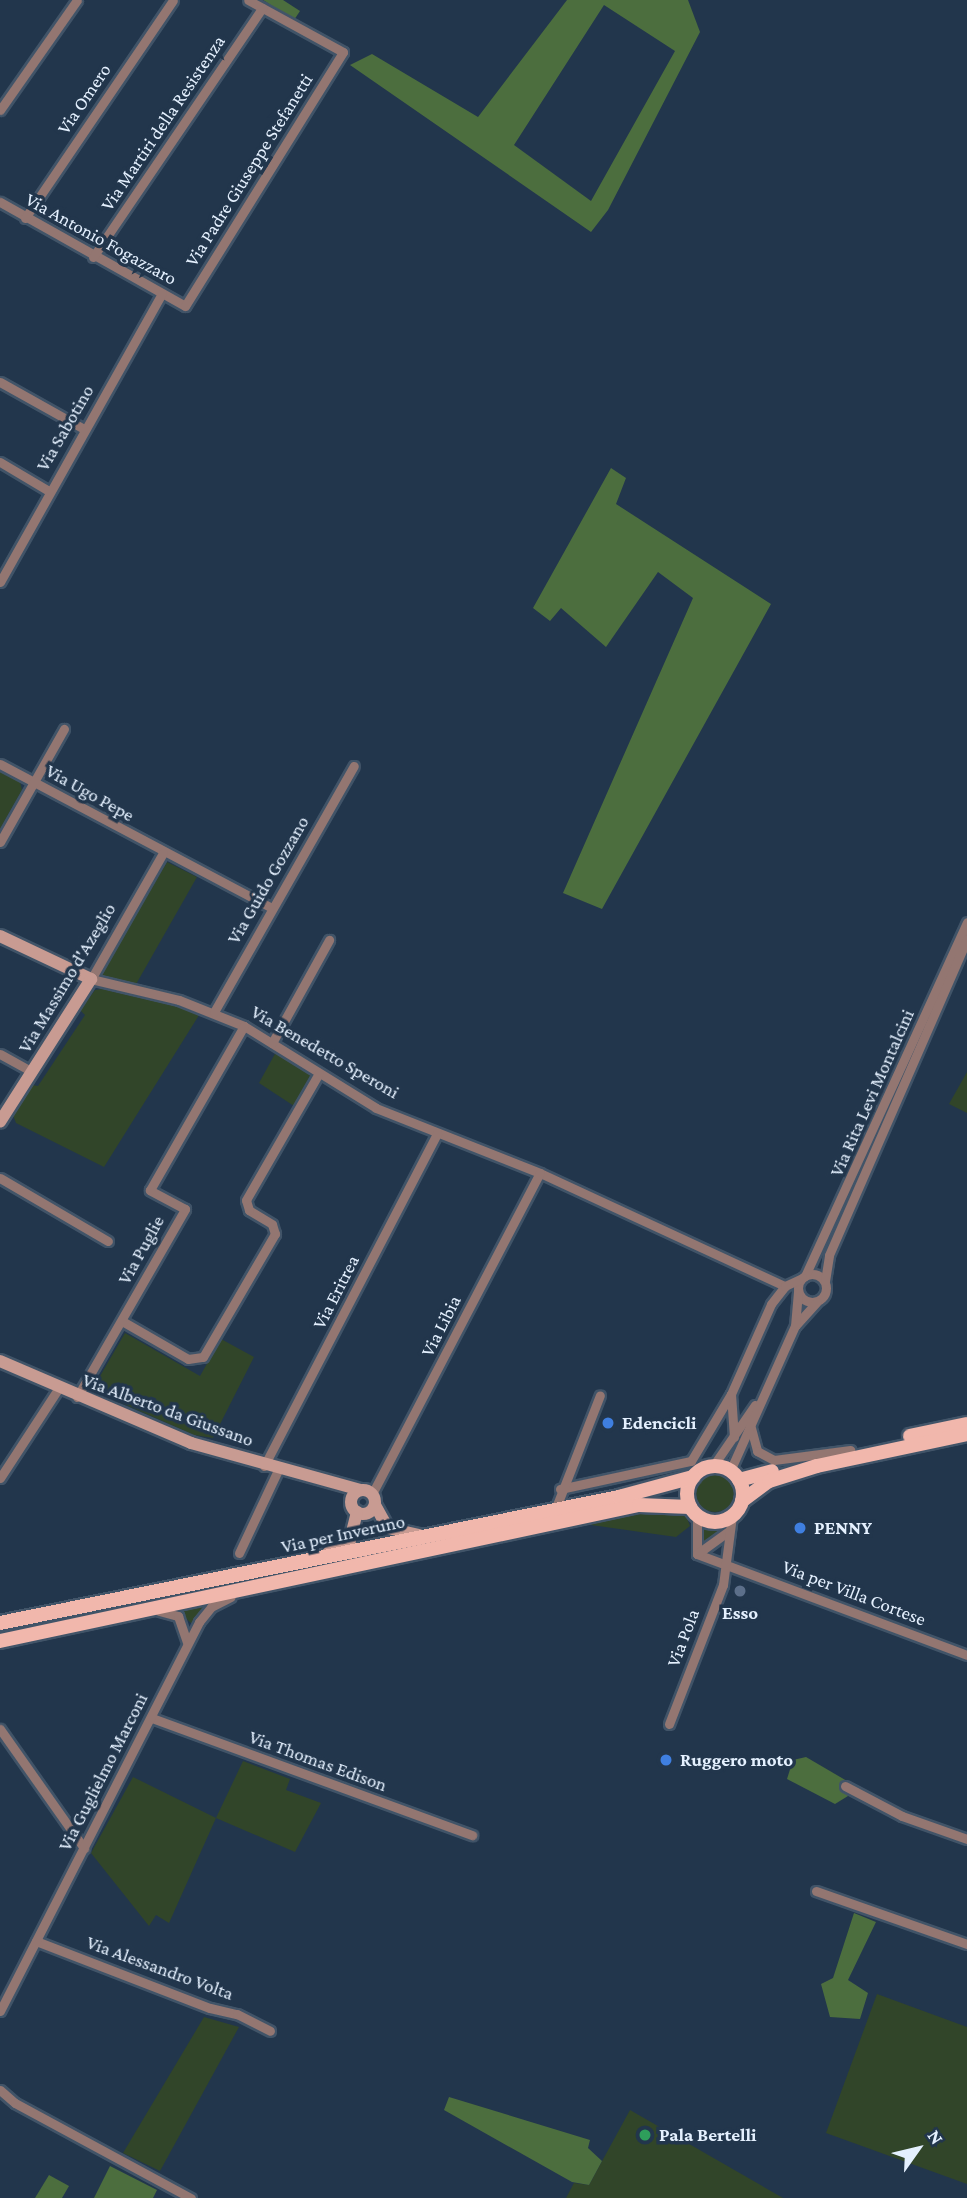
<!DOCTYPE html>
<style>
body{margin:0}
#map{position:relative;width:967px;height:2198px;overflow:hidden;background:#22364c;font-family:"Crimson Pro",serif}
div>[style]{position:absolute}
.green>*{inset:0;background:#314529}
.round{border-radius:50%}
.forest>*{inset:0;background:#4c6e3e}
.roads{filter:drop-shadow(2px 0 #415468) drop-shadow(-2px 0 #415468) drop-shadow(0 2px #415468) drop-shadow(0 -2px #415468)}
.street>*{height:9px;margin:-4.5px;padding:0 4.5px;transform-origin:4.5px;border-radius:4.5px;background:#937671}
.street>.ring{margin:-4.5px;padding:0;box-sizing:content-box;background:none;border:9px solid #937671;border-radius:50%}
.secondary>*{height:12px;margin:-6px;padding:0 6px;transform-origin:6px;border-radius:6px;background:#c89b92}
.secondary>.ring{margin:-6px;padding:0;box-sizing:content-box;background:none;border:12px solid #c89b92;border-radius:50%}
.primary>*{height:14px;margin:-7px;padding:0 7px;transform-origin:7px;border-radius:7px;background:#f1b7ac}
.primary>.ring{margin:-7px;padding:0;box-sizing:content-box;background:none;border:14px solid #f1b7ac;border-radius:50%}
.dots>*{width:19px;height:19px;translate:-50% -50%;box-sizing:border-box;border:4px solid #22364c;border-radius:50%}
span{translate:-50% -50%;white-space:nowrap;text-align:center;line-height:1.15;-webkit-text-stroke:7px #22364c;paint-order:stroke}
.street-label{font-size:19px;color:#e4f0fe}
.poi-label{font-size:19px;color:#e4f0fe;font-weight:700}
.left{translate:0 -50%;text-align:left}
.north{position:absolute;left:883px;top:2114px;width:70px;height:70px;-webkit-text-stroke:5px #22364c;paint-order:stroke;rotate:56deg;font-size:19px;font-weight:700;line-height:28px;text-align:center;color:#e4f0fe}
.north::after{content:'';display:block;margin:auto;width:24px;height:32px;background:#e4f0fe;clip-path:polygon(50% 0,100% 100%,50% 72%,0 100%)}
</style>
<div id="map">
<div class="green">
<div style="clip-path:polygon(0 772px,20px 782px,22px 790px,0 829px)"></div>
<div style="clip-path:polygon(167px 862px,197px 877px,135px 986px,100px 975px)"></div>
<div style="clip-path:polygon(102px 989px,201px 1012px,104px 1167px,16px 1123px,13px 1115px,32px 1085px,38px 1086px,85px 1015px,80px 1010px,95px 990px)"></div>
<div style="clip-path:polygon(276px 1052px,311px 1074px,294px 1106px,259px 1083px)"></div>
<div style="clip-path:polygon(967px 1072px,967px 1113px,949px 1104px)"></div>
<div style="clip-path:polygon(125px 1333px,200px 1376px,221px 1339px,254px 1357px,213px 1438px,194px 1435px,92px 1390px)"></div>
<div class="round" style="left:696px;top:1474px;width:38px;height:38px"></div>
<div style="clip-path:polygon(641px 1510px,685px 1513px,690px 1526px,676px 1537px,577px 1523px)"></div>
<div style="clip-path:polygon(702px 1524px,714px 1526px,725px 1524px,721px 1533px,701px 1546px)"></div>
<div style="clip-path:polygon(214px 1599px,192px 1624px,175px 1608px)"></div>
<div style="clip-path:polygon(243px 1761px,290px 1779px,286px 1790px,321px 1803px,295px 1852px,216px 1818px,169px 1923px,156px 1915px,149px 1926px,91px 1853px,133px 1777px,216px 1818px)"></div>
<div style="clip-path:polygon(877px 1994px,967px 2027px,967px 2184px,826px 2133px)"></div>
<div style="clip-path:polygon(204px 2017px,239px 2027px,160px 2171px,123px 2153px)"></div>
<div style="clip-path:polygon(630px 2110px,783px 2198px,566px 2198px,574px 2183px,589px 2185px)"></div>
</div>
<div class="forest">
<div style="clip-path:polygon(263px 0,283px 0,300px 11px,294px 20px)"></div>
<div style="clip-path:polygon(evenodd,567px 0,688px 0,700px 32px,608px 210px,591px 232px,350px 65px,372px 54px,478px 117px,567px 0,604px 5px,675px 51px,591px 201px,514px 145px,604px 5px)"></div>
<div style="clip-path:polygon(611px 468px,626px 478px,616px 504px,771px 604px,602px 909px,563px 893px,693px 598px,658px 572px,606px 647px,561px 608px,550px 621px,533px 608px)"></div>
<div style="clip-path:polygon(806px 1757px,847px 1781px,848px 1796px,835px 1804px,787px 1779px,793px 1760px)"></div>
<div style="clip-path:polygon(854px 1913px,876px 1922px,848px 1980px,868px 1993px,860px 2019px,830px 2017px,821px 1984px,833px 1978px)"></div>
<div style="clip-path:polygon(449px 2097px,590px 2140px,588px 2148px,602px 2161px,589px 2185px,572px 2182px,444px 2110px)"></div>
<div style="clip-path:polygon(110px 2166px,157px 2190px,153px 2198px,94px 2198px)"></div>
<div style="clip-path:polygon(49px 2175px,69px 2186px,62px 2198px,35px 2198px)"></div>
</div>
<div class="roads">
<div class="street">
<div style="left:0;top:110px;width:134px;rotate:-55deg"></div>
<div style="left:0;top:202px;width:212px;rotate:29.3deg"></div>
<div style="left:185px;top:306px;width:299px;rotate:-58.1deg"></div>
<div style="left:343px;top:52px;width:108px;rotate:-151.3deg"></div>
<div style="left:25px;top:218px;width:263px;rotate:-55.8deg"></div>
<div style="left:93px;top:257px;width:301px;rotate:-55.8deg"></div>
<div style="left:0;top:382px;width:96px;rotate:29.2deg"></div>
<div style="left:0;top:462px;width:57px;rotate:30.6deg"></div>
<div style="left:0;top:582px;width:331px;rotate:-60.7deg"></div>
<div style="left:0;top:764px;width:308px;rotate:27.9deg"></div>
<div style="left:0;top:842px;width:130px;rotate:-60.5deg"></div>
<div style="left:163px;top:853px;width:145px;rotate:119.7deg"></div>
<div style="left:91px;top:979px;width:90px;rotate:13.4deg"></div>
<div style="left:179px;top:1000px;width:70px;rotate:21.8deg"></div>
<div style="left:244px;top:1026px;width:155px;rotate:31.8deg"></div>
<div style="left:376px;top:1108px;width:176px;rotate:21.6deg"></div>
<div style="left:540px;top:1173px;width:270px;rotate:24.8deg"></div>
<div style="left:214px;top:1012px;width:283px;rotate:-60.4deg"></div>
<div style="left:272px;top:1043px;width:118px;rotate:-61deg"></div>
<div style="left:0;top:1054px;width:37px;rotate:29deg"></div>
<div style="left:0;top:1178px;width:125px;rotate:30.3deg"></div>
<div class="ring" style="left:798px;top:1274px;width:19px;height:19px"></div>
<div style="left:805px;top:1276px;width:389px;rotate:-65.4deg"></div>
<div style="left:825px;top:1281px;width:26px;rotate:-81deg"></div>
<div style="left:829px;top:1255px;width:345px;rotate:-66.4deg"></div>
<div style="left:122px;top:1321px;width:76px;rotate:29.9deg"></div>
<div style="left:188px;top:1359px;width:15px;rotate:-8deg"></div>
<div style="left:203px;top:1357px;width:143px;rotate:-59.7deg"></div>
<div style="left:275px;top:1234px;width:10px;rotate:-107deg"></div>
<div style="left:272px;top:1224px;width:27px;rotate:-149deg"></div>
<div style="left:249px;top:1210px;width:10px;rotate:-107deg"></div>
<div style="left:246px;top:1200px;width:146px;rotate:-60.1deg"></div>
<div style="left:796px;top:1325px;width:31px;rotate:-48deg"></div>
<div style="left:77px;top:1397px;width:217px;rotate:-60.1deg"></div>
<div style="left:185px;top:1209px;width:40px;rotate:-152deg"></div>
<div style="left:150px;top:1190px;width:189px;rotate:-60.2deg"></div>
<div style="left:751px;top:1428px;width:24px;rotate:75deg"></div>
<div style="left:757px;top:1451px;width:19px;rotate:28deg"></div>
<div style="left:774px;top:1460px;width:77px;rotate:-7.5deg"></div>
<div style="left:734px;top:1437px;width:43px;rotate:-94deg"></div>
<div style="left:731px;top:1394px;width:98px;rotate:-66deg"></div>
<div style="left:771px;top:1304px;width:23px;rotate:-52deg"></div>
<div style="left:785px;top:1286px;width:19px;rotate:-25deg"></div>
<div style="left:264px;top:1466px;width:375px;rotate:-62.5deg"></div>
<div style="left:713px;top:1466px;width:74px;rotate:-55.5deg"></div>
<div style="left:730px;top:1471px;width:159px;rotate:-65.9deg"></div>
<div style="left:795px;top:1326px;width:36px;rotate:-85deg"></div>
<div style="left:0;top:1478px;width:106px;rotate:-56.9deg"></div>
<div style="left:560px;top:1489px;width:134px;rotate:-12.1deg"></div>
<div style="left:691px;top:1461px;width:78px;rotate:-59.2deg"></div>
<div style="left:372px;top:1494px;width:362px;rotate:-62.4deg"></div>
<div style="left:555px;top:1510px;width:123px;rotate:-68.6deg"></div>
<div style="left:697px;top:1516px;width:38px;rotate:90deg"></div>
<div style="left:697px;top:1554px;width:288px;rotate:20.5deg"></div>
<div style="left:239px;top:1553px;width:92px;rotate:-64.8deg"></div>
<div style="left:697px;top:1554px;width:39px;rotate:-36deg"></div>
<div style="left:159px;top:1611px;width:20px;rotate:15deg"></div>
<div style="left:178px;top:1616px;width:28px;rotate:71deg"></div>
<div style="left:152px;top:1718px;width:341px;rotate:20.1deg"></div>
<div style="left:669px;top:1724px;width:149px;rotate:-68.8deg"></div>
<div style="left:723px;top:1585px;width:70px;rotate:-82.6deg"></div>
<div style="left:0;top:1729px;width:146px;rotate:54.8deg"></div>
<div style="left:845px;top:1786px;width:64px;rotate:27.8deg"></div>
<div style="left:902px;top:1816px;width:69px;rotate:19.5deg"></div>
<div style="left:816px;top:1891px;width:160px;rotate:19.3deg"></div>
<div style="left:36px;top:1941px;width:186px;rotate:21.1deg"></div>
<div style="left:210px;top:2008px;width:28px;rotate:13deg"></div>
<div style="left:237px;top:2014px;width:37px;rotate:27deg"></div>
<div style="left:0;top:2011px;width:437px;rotate:-62.9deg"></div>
<div style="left:199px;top:1622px;width:19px;rotate:-51deg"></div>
<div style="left:211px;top:1607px;width:22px;rotate:-27deg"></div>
<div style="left:0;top:2090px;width:20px;rotate:41deg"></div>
<div style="left:15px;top:2103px;width:200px;rotate:28.4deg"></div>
</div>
<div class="secondary">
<div style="left:0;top:936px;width:101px;rotate:25.3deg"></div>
<div style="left:91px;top:979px;width:169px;rotate:122.5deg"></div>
<div style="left:0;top:1361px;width:208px;rotate:23.2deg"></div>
<div style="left:191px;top:1443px;width:175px;rotate:15.5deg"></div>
<div class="ring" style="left:351px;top:1490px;width:12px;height:12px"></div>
<div style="left:375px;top:1505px;width:26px;rotate:61deg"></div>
<div style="left:388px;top:1528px;width:32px;rotate:13deg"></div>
<div style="left:328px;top:1553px;width:26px;rotate:-31deg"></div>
<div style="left:350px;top:1540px;width:29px;rotate:-76deg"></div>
</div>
<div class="primary">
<div style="left:910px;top:1436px;width:58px;rotate:-11.9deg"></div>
<div class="ring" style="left:687px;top:1466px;width:42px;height:42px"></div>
<div style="left:739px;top:1480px;width:34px;rotate:-15deg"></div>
<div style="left:742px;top:1501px;width:34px;rotate:-37deg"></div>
<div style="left:769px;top:1481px;width:50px;rotate:-17.4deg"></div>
<div style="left:817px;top:1466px;width:153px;rotate:-12deg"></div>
<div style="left:0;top:1623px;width:632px;rotate:-11.51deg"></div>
<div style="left:619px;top:1497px;width:77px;rotate:-15.1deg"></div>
<div style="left:0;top:1641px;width:653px;rotate:-12.02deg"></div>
<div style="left:639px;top:1505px;width:51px;rotate:2.2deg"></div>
</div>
</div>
<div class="dots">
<div style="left:608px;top:1423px;background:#3f7fe0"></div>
<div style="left:800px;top:1528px;background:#3f7fe0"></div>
<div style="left:740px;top:1591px;background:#5c6f8a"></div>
<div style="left:666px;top:1760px;background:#3f7fe0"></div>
<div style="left:645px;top:2135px;background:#2e9e5b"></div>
</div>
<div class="street-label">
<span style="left:84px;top:99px;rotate:-56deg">Via Omero</span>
<span style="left:163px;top:123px;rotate:-56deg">Via Martiri della Resistenza</span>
<span style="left:249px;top:170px;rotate:-58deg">Via Padre Giuseppe Stefanetti</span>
<span style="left:101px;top:239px;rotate:29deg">Via Antonio Fogazzaro</span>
<span style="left:65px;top:428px;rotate:-60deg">Via Sabotino</span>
<span style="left:90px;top:793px;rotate:29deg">Via Ugo Pepe</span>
<span style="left:268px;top:880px;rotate:-60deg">Via Guido Gozzano</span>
<span style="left:67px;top:978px;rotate:-59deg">Via Massimo d'Azeglio</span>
<span style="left:325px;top:1052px;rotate:30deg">Via Benedetto Speroni</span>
<span style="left:872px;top:1093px;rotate:-66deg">Via Rita Levi Montalcini</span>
<span style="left:141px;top:1250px;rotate:-61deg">Via Puglie</span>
<span style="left:336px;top:1292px;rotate:-63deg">Via Eritrea</span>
<span style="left:441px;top:1326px;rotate:-63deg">Via Libia</span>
<span style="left:168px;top:1410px;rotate:20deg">Via Alberto da Giussano</span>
<span style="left:343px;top:1534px;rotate:-12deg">Via per Inveruno</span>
<span style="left:854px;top:1593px;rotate:21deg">Via per Villa Cortese</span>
<span style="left:683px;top:1638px;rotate:-69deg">Via Pola</span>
<span style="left:318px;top:1761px;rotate:20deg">Via Thomas Edison</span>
<span style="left:103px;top:1772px;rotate:-63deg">Via Guglielmo Marconi</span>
<span style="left:160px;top:1968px;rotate:20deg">Via Alessandro Volta</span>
</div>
<div class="poi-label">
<span class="left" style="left:622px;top:1423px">Edencicli</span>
<span class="left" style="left:814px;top:1528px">PENNY</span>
<span style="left:740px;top:1613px">Esso</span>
<span class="left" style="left:680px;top:1760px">Ruggero moto</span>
<span class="left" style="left:659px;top:2135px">Pala Bertelli</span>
</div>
<div class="north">N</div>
</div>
